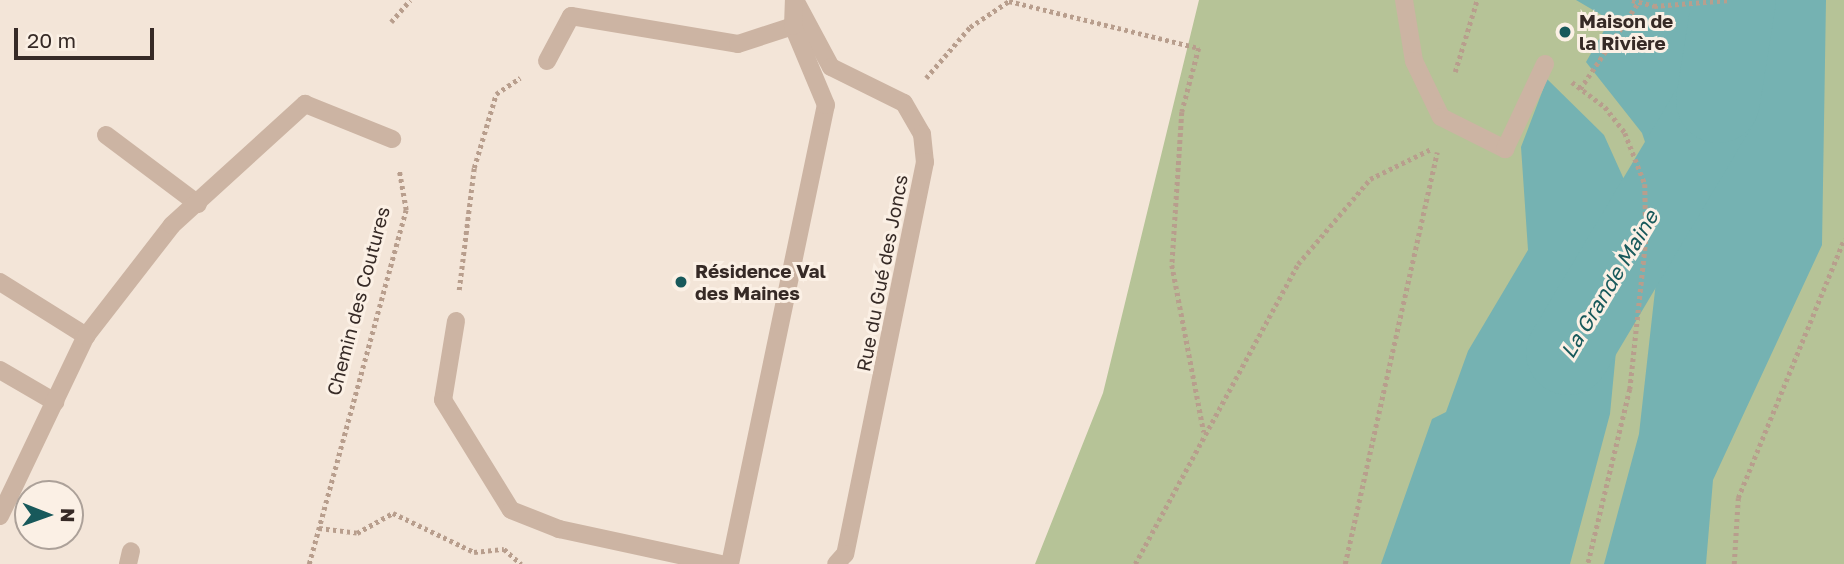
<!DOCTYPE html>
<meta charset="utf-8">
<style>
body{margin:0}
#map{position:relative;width:1844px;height:564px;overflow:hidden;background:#f3e5d8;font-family:"Golos Text",sans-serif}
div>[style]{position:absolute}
.green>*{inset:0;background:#b6c397}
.water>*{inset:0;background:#75b2b2}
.river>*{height:84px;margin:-42px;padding:0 42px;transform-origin:42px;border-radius:42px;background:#75b2b2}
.path>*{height:4.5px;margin-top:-2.25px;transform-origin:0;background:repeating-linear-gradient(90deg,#b89e8d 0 3.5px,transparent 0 7px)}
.service>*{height:18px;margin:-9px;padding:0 9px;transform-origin:9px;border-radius:9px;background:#ccb4a3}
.minor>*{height:18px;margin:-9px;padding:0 9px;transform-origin:9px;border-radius:9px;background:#ccb4a3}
.dots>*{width:19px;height:19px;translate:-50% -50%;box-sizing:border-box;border:4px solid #fbf0e5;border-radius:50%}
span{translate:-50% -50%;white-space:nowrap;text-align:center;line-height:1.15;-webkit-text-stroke:6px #fbf0e5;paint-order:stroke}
.poi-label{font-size:19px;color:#362a26;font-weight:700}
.left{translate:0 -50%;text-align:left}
.street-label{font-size:19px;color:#362a26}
.water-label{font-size:21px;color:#18595b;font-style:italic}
.north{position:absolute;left:14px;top:480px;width:70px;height:70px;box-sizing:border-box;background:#fbf0e5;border:2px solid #aca199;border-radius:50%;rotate:91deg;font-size:19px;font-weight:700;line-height:28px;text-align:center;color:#362a26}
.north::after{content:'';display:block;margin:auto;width:24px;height:32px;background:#18595b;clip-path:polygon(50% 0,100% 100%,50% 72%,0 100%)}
.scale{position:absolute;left:14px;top:28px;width:140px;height:32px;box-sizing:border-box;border:4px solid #362a26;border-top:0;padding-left:9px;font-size:21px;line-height:24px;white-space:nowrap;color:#362a26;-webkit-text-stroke:5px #fbf0e5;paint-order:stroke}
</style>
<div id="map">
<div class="green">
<div style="clip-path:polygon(1199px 0,1844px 0,1844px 564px,1035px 564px,1103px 393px)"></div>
</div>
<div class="water">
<div style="clip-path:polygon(1576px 0,1826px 0,1822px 245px,1713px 480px,1706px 564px,1604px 564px,1639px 434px,1665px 201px,1642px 133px,1586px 62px,1610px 20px)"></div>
<div style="clip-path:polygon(1547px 79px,1604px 135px,1631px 195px,1610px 414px,1570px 564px,1381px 564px,1432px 419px,1446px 412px,1468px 351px,1528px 250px,1521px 147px)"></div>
</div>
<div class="river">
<div style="left:1568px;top:353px;width:293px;rotate:-59.2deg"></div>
<div style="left:1718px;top:101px;width:102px;rotate:-81deg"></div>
</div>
<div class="path">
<div style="left:1632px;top:0;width:23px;rotate:15deg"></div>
<div style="left:1654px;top:6px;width:76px;rotate:-4.5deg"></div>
<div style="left:391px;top:22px;width:29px;rotate:-49deg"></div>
<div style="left:1455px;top:72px;width:75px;rotate:-73deg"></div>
<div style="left:926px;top:78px;width:67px;rotate:-49.2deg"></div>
<div style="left:970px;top:27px;width:47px;rotate:-33.7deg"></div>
<div style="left:1009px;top:1px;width:196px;rotate:13.9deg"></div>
<div style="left:1199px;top:48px;width:66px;rotate:104.9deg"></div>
<div style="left:1182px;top:112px;width:153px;rotate:93.7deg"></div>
<div style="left:1172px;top:265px;width:170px;rotate:79.2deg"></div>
<div style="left:1572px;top:82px;width:41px;rotate:37.1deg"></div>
<div style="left:1605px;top:107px;width:33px;rotate:52deg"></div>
<div style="left:1625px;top:133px;width:55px;rotate:68.6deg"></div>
<div style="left:1645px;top:184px;width:56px;rotate:89deg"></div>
<div style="left:1646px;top:240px;width:150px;rotate:96.1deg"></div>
<div style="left:1630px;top:389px;width:180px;rotate:103.5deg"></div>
<div style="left:1580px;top:89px;width:104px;rotate:-56deg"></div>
<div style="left:459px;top:290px;width:123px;rotate:-83deg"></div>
<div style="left:474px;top:168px;width:77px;rotate:-73.4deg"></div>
<div style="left:496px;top:94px;width:29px;rotate:-34deg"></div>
<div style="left:319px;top:528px;width:38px;rotate:7deg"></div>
<div style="left:357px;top:533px;width:41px;rotate:-29.1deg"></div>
<div style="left:393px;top:513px;width:90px;rotate:25.7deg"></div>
<div style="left:474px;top:552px;width:30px;rotate:-6deg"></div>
<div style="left:504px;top:549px;width:23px;rotate:41deg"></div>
<div style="left:309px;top:564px;width:367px;rotate:-74.7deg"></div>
<div style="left:406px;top:210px;width:41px;rotate:-99.9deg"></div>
<div style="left:1135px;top:564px;width:341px;rotate:-61.5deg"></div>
<div style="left:1298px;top:264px;width:111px;rotate:-49.7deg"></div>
<div style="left:1370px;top:179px;width:68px;rotate:-26.2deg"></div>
<div style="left:1345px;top:564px;width:422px;rotate:-77.4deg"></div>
<div style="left:1734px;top:564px;width:66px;rotate:-86.5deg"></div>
<div style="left:1738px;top:498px;width:280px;rotate:-67.7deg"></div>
</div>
<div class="service">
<div style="left:1404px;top:0;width:62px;rotate:80.7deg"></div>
<div style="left:1414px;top:61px;width:62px;rotate:64.3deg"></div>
<div style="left:1441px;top:117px;width:72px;rotate:26.6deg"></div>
<div style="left:1505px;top:149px;width:94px;rotate:-64.8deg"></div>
<div style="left:547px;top:61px;width:51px;rotate:-61.9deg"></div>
<div style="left:571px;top:16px;width:169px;rotate:9.5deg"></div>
<div style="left:738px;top:44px;width:58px;rotate:-18.1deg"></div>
<div style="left:106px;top:135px;width:115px;rotate:36.9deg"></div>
<div style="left:456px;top:321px;width:80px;rotate:99.3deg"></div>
<div style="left:443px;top:400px;width:129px;rotate:58.3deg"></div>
<div style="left:511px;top:510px;width:52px;rotate:21.6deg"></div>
<div style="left:559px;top:529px;width:166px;rotate:12.2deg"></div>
<div style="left:0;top:370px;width:64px;rotate:30.2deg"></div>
</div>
<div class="minor">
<div style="left:795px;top:0;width:76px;rotate:61.8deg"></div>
<div style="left:831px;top:67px;width:81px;rotate:26.3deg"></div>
<div style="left:904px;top:103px;width:36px;rotate:60deg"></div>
<div style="left:922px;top:134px;width:28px;rotate:84deg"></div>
<div style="left:925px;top:162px;width:400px;rotate:101.5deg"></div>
<div style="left:845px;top:554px;width:13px;rotate:132deg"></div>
<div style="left:0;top:282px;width:102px;rotate:32.1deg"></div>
<div style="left:0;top:516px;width:199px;rotate:-64.5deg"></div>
<div style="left:86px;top:336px;width:140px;rotate:-52.2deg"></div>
<div style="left:172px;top:225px;width:180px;rotate:-42.3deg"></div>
<div style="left:305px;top:104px;width:94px;rotate:21.9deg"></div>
<div style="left:128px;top:564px;width:13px;rotate:-77deg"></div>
<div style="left:730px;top:564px;width:469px;rotate:-78.2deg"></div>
<div style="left:826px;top:105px;width:86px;rotate:-112.7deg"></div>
<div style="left:793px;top:26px;width:26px;rotate:-88deg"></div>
</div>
<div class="dots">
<div style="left:1565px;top:32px;background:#18595b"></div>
<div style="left:681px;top:282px;background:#18595b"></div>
</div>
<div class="poi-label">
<span class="left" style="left:1579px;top:32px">Maison de<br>la Rivière</span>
<span class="left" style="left:695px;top:282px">Résidence Val<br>des Maines</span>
</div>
<div class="street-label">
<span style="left:882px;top:273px;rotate:-79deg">Rue du Gué des Joncs</span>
<span style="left:358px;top:301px;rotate:-75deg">Chemin des Coutures</span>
</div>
<div class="water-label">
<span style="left:1609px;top:284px;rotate:-59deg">La Grande Maine</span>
</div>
<div class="north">N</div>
<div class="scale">20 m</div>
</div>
